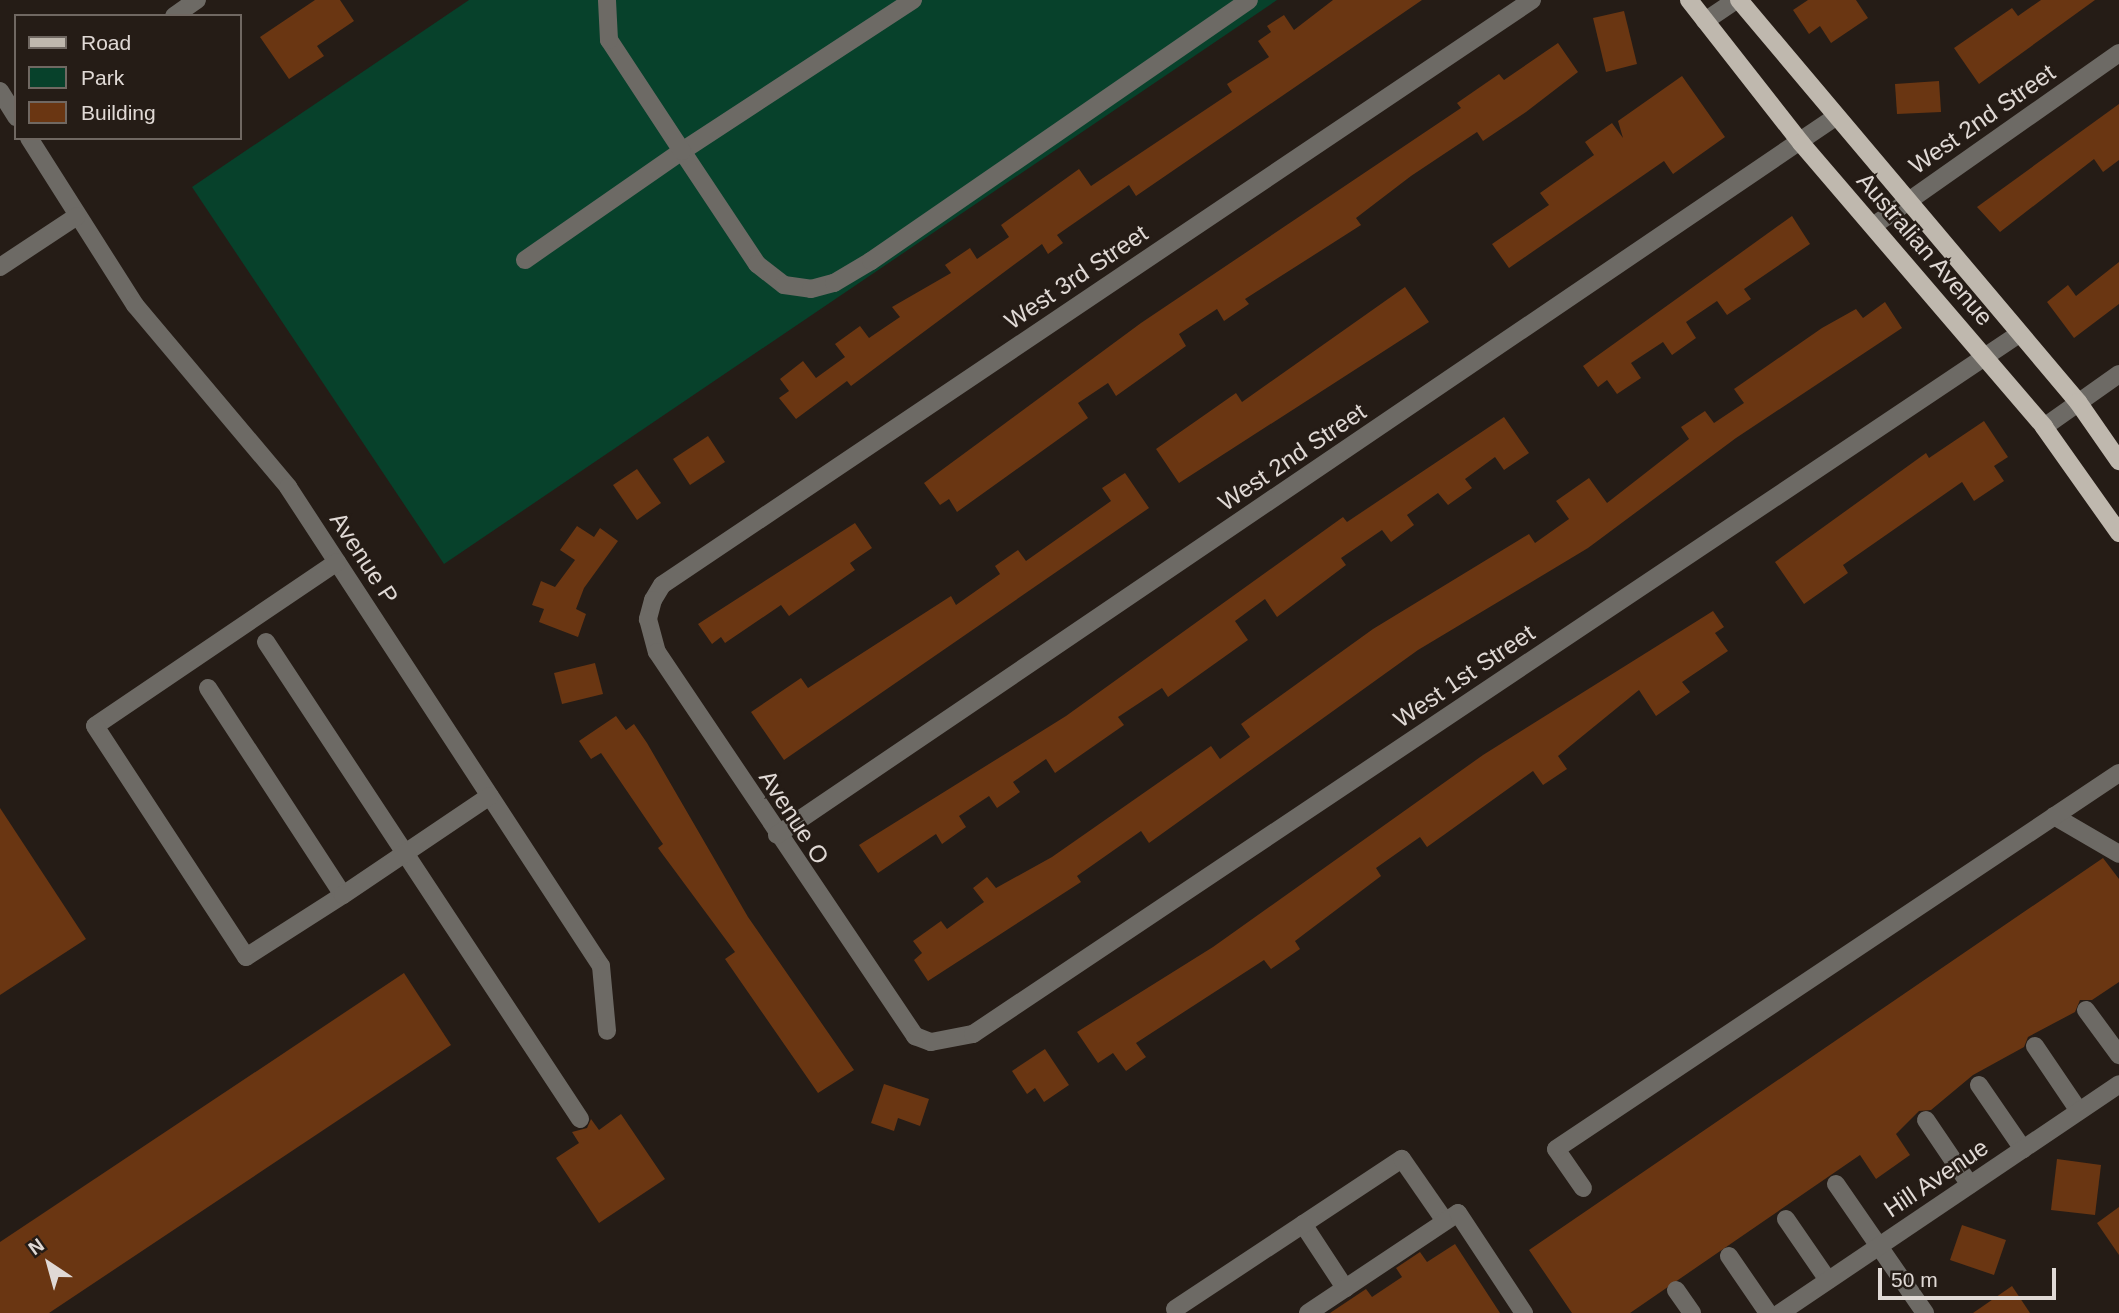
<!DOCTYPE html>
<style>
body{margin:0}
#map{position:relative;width:2119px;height:1313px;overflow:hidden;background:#251c16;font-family:Arial,sans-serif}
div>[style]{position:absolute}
.green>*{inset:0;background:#07412b}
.building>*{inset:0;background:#6a3612}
.minor>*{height:18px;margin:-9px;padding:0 9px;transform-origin:9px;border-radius:9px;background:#6d6a65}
.major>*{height:18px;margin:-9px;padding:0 9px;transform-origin:9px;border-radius:9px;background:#bfb8ae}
span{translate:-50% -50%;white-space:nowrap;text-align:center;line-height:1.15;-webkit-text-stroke:5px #251c16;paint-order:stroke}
.street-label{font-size:24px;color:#e0d9d5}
.legend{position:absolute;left:14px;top:14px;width:228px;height:126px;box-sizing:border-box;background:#251c16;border:2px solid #706862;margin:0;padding:9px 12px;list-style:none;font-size:21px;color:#e0d9d5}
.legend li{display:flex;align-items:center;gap:14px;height:35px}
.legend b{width:35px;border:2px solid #706862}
.north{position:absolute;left:14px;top:1229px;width:70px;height:70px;-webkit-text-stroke:5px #251c16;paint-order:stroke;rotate:324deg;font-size:19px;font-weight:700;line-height:28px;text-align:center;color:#e0d9d5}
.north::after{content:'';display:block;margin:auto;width:24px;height:32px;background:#e0d9d5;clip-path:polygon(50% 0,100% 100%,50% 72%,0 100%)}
.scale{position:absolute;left:1878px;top:1268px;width:178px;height:32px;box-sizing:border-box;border:4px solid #e0d9d5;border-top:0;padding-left:9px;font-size:21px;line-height:24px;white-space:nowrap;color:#e0d9d5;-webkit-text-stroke:5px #251c16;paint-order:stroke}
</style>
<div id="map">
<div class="green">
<div style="clip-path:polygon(469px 0,1277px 0,444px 564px,192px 187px)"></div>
</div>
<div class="building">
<div style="clip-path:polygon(315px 0,340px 0,354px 21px,317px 46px,324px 56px,289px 79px,260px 37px)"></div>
<div style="clip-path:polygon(1333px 0,1422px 0,1136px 196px,1129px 185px,1057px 235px,1063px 243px,1048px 254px,1042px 244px,851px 386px,847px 381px,796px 419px,779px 398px,789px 391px,780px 379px,803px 361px,816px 378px,845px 357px,835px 344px,860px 326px,869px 338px,900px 317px,892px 307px,951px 273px,945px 265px,970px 248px,977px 259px,1009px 237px,1001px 225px,1079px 169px,1091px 186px,1232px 92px,1227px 84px,1269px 57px,1258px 41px,1271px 32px,1267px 26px,1284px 15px,1294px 30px)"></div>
<div style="clip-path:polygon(1808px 0,1856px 0,1868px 18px,1831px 43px,1820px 26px,1809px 34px,1793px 10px)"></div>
<div style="clip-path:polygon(2041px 0,2095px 0,1979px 84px,1954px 48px,2012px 8px,2018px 16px)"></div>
<div style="clip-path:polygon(1624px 11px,1637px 64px,1606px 72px,1593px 18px)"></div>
<div style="clip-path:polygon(1558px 43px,1578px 72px,1526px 112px,1483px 141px,1477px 132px,1411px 176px,1356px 218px,1361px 225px,1245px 299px,1249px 304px,1224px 321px,1217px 309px,1179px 334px,1186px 346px,1116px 396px,1108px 383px,1078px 403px,1088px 418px,957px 512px,949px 499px,940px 505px,924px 483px,977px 444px,1141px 323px,1461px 108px,1457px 103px,1499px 74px,1504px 80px)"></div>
<div style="clip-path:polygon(1682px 76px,1725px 137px,1673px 174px,1664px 161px,1509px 268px,1492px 244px,1549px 205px,1540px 193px,1594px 155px,1585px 142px,1612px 123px,1623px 138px,1618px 121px)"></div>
<div style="clip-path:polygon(1939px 81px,1941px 112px,1897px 114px,1895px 84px)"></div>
<div style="clip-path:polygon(2119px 104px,2119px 160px,2103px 172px,2094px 159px,2000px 232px,1977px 207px)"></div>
<div style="clip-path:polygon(1792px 216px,1810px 244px,1744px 289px,1751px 299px,1727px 315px,1717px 301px,1686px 322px,1696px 338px,1672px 355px,1663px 342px,1631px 363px,1641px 378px,1617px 394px,1607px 380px,1598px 387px,1583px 366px)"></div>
<div style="clip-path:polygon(2119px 262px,2119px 304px,2074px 338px,2047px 302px,2068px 285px,2076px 296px)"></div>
<div style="clip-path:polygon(1405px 287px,1429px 322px,1179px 483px,1156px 449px,1236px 393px,1242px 402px)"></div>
<div style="clip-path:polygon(1885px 302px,1902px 328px,1736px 438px,1588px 548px,1418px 650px,1149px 843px,1141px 831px,1077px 876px,1081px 882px,928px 981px,914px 960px,922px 953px,913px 941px,941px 921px,947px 929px,984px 902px,973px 888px,987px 877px,996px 888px,1052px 857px,1211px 746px,1220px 759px,1250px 737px,1241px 724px,1373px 629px,1529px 534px,1535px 543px,1569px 519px,1556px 501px,1589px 478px,1607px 503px,1689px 439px,1681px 427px,1705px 411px,1714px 423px,1744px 403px,1734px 389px,1822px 328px,1856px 309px,1863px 318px)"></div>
<div style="clip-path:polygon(1504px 417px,1529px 453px,1504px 470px,1495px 457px,1465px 479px,1472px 488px,1448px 505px,1438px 493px,1407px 515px,1414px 525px,1391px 542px,1382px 530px,1341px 558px,1346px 565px,1277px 617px,1265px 599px,1235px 621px,1248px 640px,1168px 697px,1162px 688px,1118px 717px,1124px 725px,1055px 773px,1046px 759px,1013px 782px,1020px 792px,997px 808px,989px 796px,959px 816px,966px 827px,942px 844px,936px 834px,878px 873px,859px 845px,1066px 716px,1343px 517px,1347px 522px)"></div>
<div style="clip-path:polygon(1984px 421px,2008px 457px,1994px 466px,2004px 481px,1974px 501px,1962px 482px,1843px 565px,1848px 573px,1804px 604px,1775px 562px,1926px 453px,1929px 458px)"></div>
<div style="clip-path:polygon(708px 436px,725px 462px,690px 485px,673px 459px)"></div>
<div style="clip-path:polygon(637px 469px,661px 503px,637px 520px,613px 485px)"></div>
<div style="clip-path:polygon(1125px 473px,1149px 508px,784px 760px,751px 712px,801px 678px,808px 688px,951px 596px,956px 605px,1000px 574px,995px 566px,1018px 550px,1026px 561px,1111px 501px,1102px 488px)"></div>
<div style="clip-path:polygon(855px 523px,872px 548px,850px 563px,855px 570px,789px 616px,781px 605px,725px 643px,721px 637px,712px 644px,698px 624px)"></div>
<div style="clip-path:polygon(577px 526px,594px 537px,600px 528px,618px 541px,584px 588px,576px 609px,586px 614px,578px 637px,539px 622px,544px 609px,532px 605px,541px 581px,555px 587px,575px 560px,560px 550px)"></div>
<div style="clip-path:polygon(1713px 611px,1724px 627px,1715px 633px,1728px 651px,1682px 682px,1690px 692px,1656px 716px,1639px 690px,1558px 756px,1567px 769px,1543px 785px,1533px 771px,1427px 847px,1420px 837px,1376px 868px,1381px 876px,1295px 941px,1300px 949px,1271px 969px,1264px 960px,1136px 1043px,1146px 1057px,1126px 1071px,1113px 1053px,1098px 1063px,1077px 1032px,1213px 947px,1483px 755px)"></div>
<div style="clip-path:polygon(595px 663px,603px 694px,562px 704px,554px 673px)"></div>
<div style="clip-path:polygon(616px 716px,626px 730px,634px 724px,647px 743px,748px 917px,854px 1070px,818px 1093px,725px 959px,735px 952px,658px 848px,663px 844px,601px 753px,591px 759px,579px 741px)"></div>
<div style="clip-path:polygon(0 808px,86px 939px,0 995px)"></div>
<div style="clip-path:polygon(2103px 858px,2119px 879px,2119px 982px,2092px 1000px,2080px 1000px,2075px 1012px,2028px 1037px,2024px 1047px,1973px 1075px,1931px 1110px,1919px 1111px,1896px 1134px,1910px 1155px,1876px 1179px,1860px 1155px,1630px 1313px,1572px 1313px,1529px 1250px)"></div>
<div style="clip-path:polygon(404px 973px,451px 1045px,49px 1313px,0 1313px,0 1242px)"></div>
<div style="clip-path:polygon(1045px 1049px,1069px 1085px,1044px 1102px,1035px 1088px,1027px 1094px,1012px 1071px)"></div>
<div style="clip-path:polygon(884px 1084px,929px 1099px,920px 1126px,898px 1118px,894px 1131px,871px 1123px)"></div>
<div style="clip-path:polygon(621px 1114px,665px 1179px,599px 1223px,556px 1158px,579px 1143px,572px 1132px,587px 1128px,591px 1119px,599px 1130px)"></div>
<div style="clip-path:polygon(2057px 1159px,2101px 1165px,2095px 1215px,2051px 1210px)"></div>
<div style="clip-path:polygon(2119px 1207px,2119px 1255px,2097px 1223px)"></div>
<div style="clip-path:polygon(1962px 1225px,2006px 1240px,1994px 1275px,1950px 1260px)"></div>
<div style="clip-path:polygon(1455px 1244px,1500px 1313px,1330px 1313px,1366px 1289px,1372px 1297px,1402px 1277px,1396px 1268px,1420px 1252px,1427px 1262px)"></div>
<div style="clip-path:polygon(2012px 1286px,2030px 1313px,1973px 1313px)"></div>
</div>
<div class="minor">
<div style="left:913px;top:0;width:276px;rotate:146.8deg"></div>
<div style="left:682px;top:151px;width:136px;rotate:56.4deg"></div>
<div style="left:757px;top:264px;width:34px;rotate:38deg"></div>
<div style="left:784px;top:285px;width:27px;rotate:8deg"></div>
<div style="left:811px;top:289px;width:24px;rotate:-15deg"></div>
<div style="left:834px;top:283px;width:43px;rotate:-30.7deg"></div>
<div style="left:871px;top:261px;width:459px;rotate:-34.6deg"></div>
<div style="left:1532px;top:0;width:1048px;rotate:146.08deg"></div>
<div style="left:662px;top:585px;width:17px;rotate:121deg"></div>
<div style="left:653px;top:600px;width:20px;rotate:105deg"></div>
<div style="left:648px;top:619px;width:34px;rotate:75deg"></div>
<div style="left:657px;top:652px;width:463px;rotate:56.1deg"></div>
<div style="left:915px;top:1036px;width:17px;rotate:21deg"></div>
<div style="left:931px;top:1042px;width:43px;rotate:-10.8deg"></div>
<div style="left:973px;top:1034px;width:1259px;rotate:-33.79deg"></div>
<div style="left:174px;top:16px;width:28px;rotate:-35deg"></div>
<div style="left:1705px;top:21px;width:37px;rotate:-34deg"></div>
<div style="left:0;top:91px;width:31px;rotate:58deg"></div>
<div style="left:29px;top:138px;width:198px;rotate:57.6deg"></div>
<div style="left:135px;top:305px;width:238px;rotate:49.9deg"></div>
<div style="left:288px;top:487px;width:572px;rotate:56.84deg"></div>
<div style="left:601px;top:966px;width:65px;rotate:84.7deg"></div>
<div style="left:1873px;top:226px;width:301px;rotate:-35.1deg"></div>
<div style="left:525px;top:260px;width:191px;rotate:-34.8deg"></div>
<div style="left:682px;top:151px;width:133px;rotate:-123.3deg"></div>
<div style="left:609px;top:40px;width:40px;rotate:-92.9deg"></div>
<div style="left:0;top:267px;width:92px;rotate:-33.5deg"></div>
<div style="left:2044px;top:427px;width:92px;rotate:-35.2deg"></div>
<div style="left:337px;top:562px;width:292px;rotate:145.9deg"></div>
<div style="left:95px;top:726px;width:276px;rotate:56.8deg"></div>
<div style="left:246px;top:957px;width:115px;rotate:-32.6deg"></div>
<div style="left:266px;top:642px;width:571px;rotate:56.64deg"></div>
<div style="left:208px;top:688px;width:247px;rotate:56.9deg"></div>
<div style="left:343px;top:895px;width:177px;rotate:-34deg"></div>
<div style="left:2054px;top:816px;width:75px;rotate:30.3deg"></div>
<div style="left:777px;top:835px;width:1277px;rotate:-34.15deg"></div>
<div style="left:2086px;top:1010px;width:56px;rotate:53.7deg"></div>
<div style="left:2035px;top:1046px;width:78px;rotate:55.9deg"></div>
<div style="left:1979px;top:1085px;width:78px;rotate:55.5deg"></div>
<div style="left:1926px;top:1120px;width:78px;rotate:55.9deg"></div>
<div style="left:1836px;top:1184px;width:157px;rotate:55.4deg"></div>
<div style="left:1583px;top:1188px;width:47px;rotate:-124.7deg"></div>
<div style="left:1556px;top:1149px;width:677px;rotate:-33.74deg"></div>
<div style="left:1786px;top:1219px;width:74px;rotate:55.5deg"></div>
<div style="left:1303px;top:1224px;width:77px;rotate:56.7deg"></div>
<div style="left:1729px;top:1256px;width:69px;rotate:55.6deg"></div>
<div style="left:1676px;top:1290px;width:28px;rotate:55deg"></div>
<div style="left:1175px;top:1309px;width:272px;rotate:-33.5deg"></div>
<div style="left:1402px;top:1159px;width:75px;rotate:55.3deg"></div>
<div style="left:1308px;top:1313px;width:180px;rotate:-33.7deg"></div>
<div style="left:1458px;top:1213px;width:120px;rotate:56.6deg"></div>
<div style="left:1780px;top:1313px;width:409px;rotate:-34deg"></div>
</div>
<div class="major">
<div style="left:1689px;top:0;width:182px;rotate:51.9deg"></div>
<div style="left:1801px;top:143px;width:374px;rotate:49.4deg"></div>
<div style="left:2044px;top:427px;width:130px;rotate:54.7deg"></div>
<div style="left:1739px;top:0;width:526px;rotate:49.86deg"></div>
<div style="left:2078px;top:402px;width:72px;rotate:55.2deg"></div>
</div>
<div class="street-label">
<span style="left:1982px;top:119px;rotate:-35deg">West 2nd Street</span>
<span style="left:1925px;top:249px;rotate:49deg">Australian Avenue</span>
<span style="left:1076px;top:277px;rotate:-34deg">West 3rd Street</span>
<span style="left:1292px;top:457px;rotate:-34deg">West 2nd Street</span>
<span style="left:364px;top:558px;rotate:57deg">Avenue P</span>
<span style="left:1464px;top:676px;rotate:-34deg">West 1st Street</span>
<span style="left:794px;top:817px;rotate:57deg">Avenue O</span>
<span style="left:1936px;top:1178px;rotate:-34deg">Hill Avenue</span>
</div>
<ul class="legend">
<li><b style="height:9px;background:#bfb8ae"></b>Road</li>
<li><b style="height:19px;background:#07412b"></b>Park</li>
<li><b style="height:19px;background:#6a3612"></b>Building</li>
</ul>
<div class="north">N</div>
<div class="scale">50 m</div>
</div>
